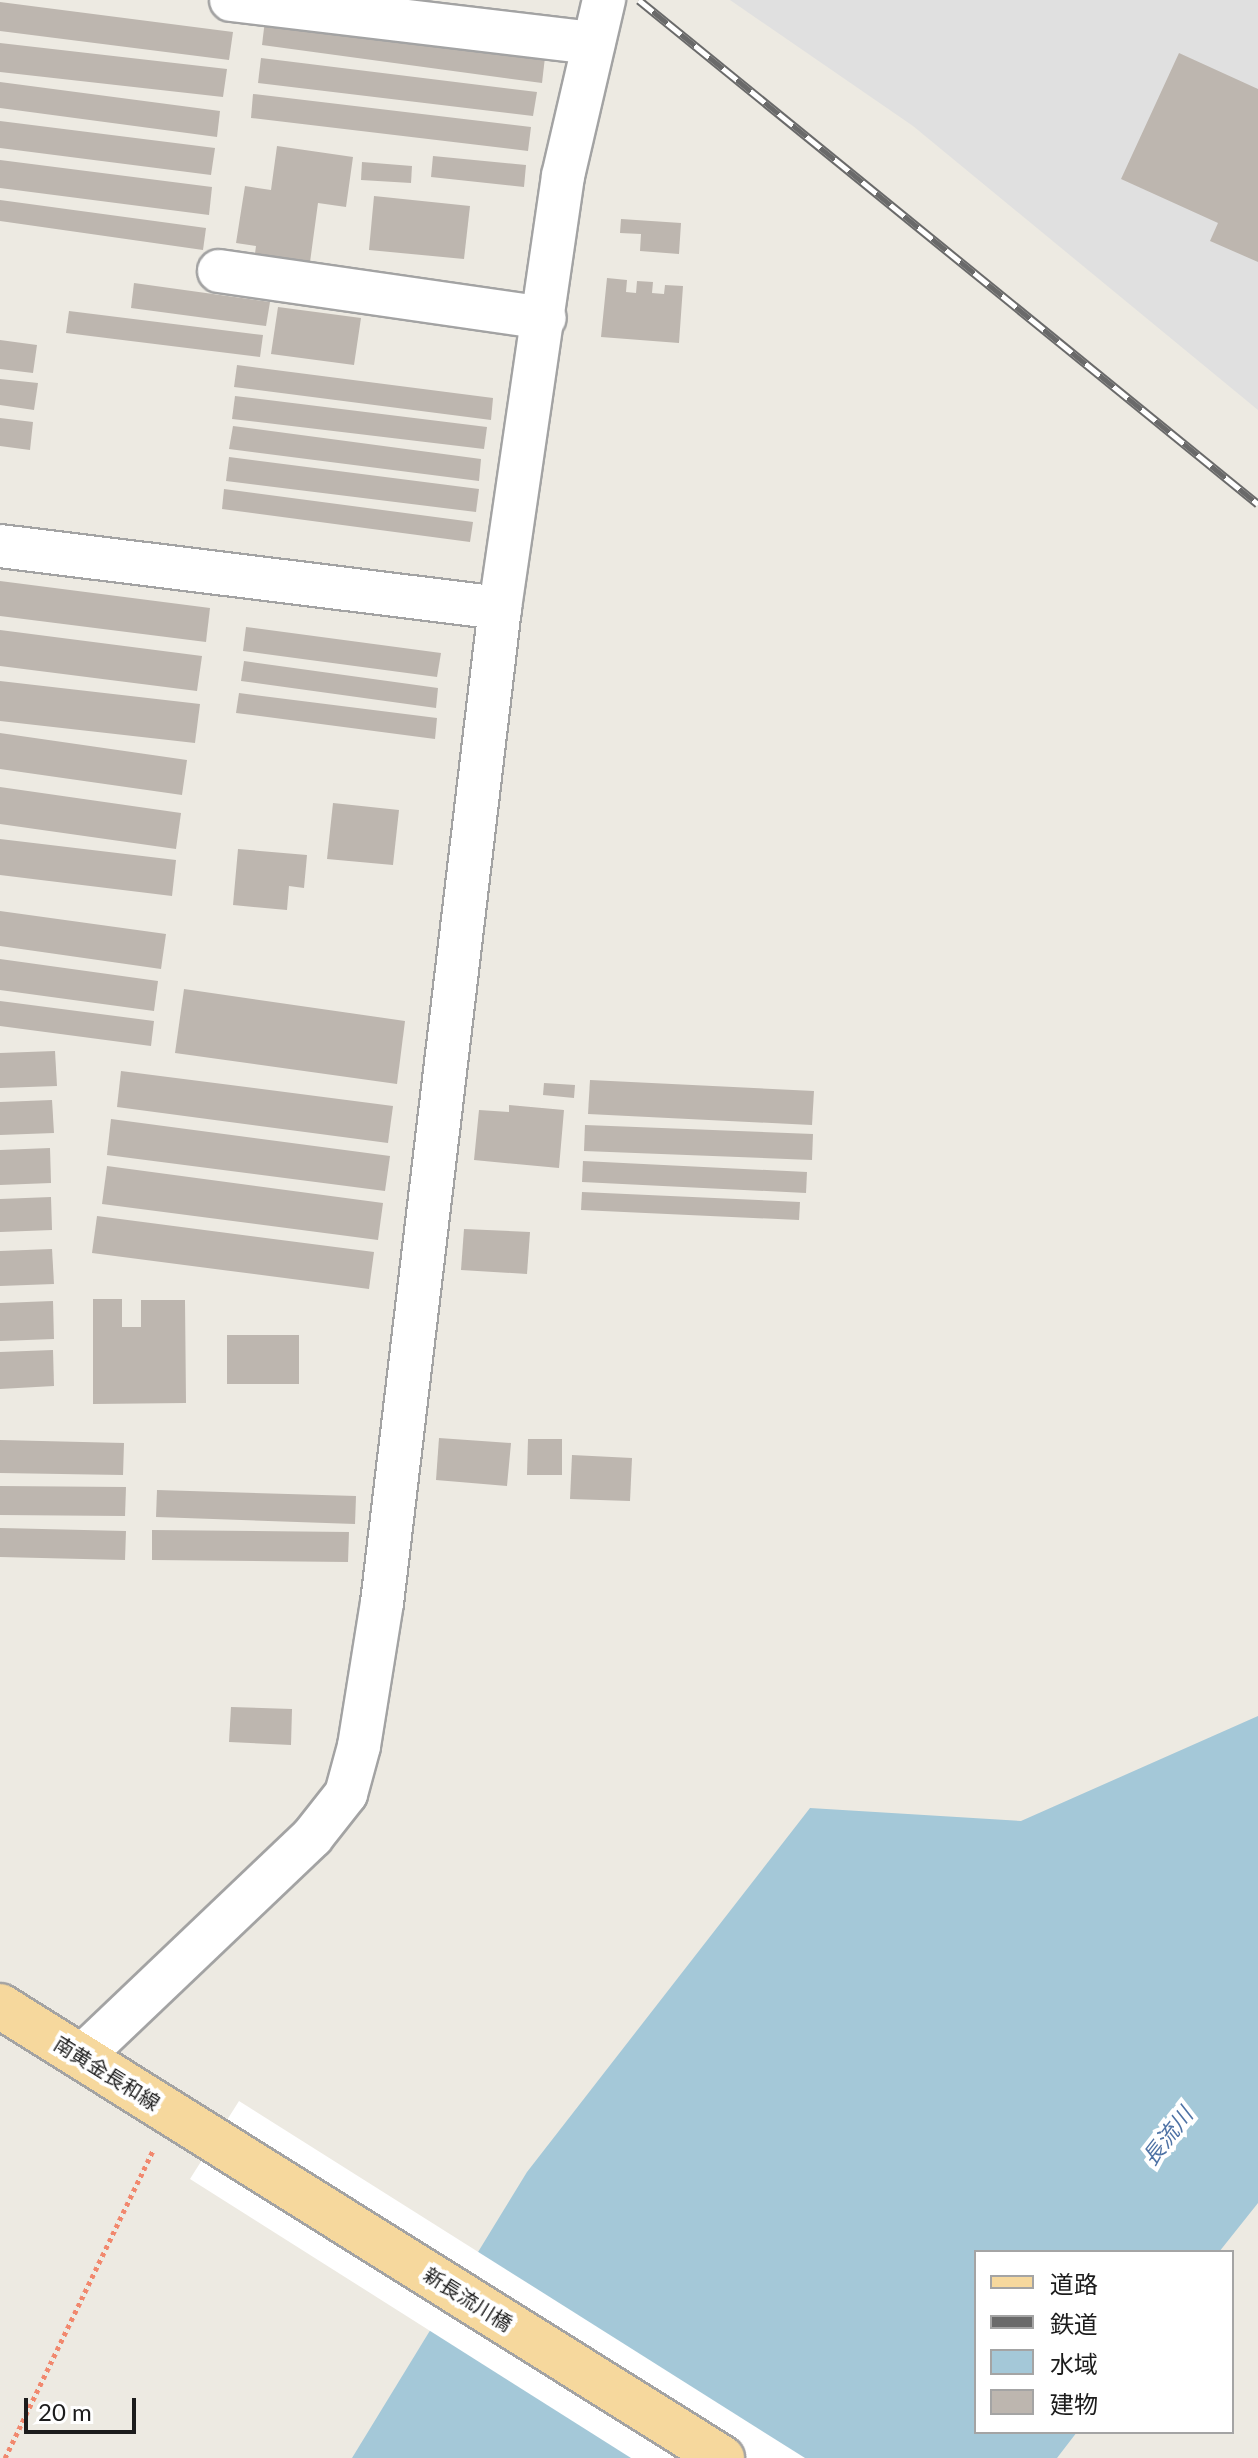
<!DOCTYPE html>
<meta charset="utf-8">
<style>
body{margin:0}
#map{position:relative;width:1258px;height:2458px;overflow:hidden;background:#edeae2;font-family:Lato,"Noto Sans JP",sans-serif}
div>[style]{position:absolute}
.parking>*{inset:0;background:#e0e0e0}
.water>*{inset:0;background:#a4c8d8}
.pier>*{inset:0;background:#fff}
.building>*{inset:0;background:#bdb6af}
.path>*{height:5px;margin-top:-2.5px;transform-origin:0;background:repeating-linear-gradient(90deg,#f1886e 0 4px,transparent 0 8px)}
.roads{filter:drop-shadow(2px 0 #a3a3a3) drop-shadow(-2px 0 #a3a3a3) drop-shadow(0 2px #a3a3a3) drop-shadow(0 -2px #a3a3a3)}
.minor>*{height:42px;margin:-21px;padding:0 21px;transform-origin:21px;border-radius:21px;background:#fff}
.major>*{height:44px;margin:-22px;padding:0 22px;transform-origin:22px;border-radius:22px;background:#f6d89d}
.rail>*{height:9px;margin-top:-4.5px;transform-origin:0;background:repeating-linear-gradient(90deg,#fff 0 18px,#6a6a6a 0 36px);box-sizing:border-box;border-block:2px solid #6a6a6a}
span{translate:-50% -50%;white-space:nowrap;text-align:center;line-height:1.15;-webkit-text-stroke:8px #fff;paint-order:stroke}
.street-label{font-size:20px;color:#1c1c1c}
.water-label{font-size:22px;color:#4e72a5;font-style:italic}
.legend{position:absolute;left:974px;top:2250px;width:260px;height:184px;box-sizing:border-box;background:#fff;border:2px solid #a4a4a4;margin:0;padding:10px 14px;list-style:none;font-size:24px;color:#1c1c1c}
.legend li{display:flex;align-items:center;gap:16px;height:40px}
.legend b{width:40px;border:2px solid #a4a4a4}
.scale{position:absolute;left:24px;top:2398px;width:112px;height:36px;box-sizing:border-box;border:4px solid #1c1c1c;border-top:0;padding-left:10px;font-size:24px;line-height:28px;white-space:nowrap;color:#1c1c1c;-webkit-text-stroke:6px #fff;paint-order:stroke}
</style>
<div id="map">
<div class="parking">
<div style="clip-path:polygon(730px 0,1258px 0,1258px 410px,913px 126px)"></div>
</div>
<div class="water">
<div style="clip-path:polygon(1258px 1716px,1258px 2203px,1219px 2252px,976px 2252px,976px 2432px,1077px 2432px,1057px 2458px,352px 2458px,527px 2172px,810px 1808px,1021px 1821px)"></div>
</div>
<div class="pier">
<div style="clip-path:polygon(239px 2101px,805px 2458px,631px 2458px,190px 2179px)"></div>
</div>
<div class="building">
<div style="clip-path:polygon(0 2px,233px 32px,229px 60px,0 31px)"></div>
<div style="clip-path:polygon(265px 20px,545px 57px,542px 83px,262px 45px)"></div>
<div style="clip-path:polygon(0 43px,227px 69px,223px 97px,0 72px)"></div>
<div style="clip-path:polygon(1179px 53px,1258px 89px,1258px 262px,1210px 241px,1218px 223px,1121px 179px)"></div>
<div style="clip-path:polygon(261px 58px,537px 92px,533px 116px,258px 83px)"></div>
<div style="clip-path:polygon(0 82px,220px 111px,217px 137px,0 108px)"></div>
<div style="clip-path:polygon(253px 94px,531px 127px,528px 151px,251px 118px)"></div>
<div style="clip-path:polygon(0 121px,215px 148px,211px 175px,0 148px)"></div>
<div style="clip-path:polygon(277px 146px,353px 157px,346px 207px,318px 203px,308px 277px,253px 269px,256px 246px,236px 243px,245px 186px,271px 190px)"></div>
<div style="clip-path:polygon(433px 156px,526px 165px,524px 187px,431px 177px)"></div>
<div style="clip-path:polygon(0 160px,212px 187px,209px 215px,0 188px)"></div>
<div style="clip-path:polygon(362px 162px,412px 166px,411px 183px,361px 180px)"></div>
<div style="clip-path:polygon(374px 196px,470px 206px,464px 259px,369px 250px)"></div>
<div style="clip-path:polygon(0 200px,206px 228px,203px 250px,0 221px)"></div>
<div style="clip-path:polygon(621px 219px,681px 223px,679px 254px,640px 251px,641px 234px,620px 233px)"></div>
<div style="clip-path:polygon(607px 278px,627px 280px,626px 292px,636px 293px,637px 281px,653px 282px,652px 293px,664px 294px,665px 285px,683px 286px,679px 343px,601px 337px)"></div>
<div style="clip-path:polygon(134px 283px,270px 302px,266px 326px,131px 308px)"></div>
<div style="clip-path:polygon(278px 307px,361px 318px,354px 365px,271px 354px)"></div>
<div style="clip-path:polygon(69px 311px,263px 335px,260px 357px,66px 333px)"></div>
<div style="clip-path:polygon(0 340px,37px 345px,33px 373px,0 369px)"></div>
<div style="clip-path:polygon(237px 365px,493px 398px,491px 420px,234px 387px)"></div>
<div style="clip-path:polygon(0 379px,38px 383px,34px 410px,0 405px)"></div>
<div style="clip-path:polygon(235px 396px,487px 427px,484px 449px,232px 419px)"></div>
<div style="clip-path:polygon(0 418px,33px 422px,30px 450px,0 446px)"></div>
<div style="clip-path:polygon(233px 426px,481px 459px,479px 481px,229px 449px)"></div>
<div style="clip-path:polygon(229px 457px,479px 489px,476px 512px,226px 481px)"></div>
<div style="clip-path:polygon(224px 489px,473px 522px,470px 542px,222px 509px)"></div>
<div style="clip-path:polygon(0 581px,210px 608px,206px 642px,0 616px)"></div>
<div style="clip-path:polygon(246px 627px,441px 653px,437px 677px,243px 651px)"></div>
<div style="clip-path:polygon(0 630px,202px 656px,197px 691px,0 666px)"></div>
<div style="clip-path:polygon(244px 661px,438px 688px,436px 708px,241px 681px)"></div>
<div style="clip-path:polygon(0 681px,200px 704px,195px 743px,0 721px)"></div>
<div style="clip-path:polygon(239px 693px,437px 718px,435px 739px,236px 713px)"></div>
<div style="clip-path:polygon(0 733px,187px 760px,182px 795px,0 769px)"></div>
<div style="clip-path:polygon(0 787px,181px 813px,176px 849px,0 824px)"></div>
<div style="clip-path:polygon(333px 803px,399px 810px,393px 865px,327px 859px)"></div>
<div style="clip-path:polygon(0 839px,176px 860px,172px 896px,0 875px)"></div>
<div style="clip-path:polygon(238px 849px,307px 855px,304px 888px,289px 886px,287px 910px,233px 905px)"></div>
<div style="clip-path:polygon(0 911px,166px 934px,161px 969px,0 946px)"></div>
<div style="clip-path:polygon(0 959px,158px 981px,154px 1011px,0 990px)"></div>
<div style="clip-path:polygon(184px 989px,405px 1021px,397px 1084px,175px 1053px)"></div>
<div style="clip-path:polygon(0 1001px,154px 1021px,151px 1046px,0 1026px)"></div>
<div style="clip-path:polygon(55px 1051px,57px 1086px,0 1088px,0 1053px)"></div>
<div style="clip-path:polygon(121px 1071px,393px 1106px,388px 1143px,117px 1107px)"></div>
<div style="clip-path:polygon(590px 1080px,814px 1091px,812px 1125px,588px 1114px)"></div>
<div style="clip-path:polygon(544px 1083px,575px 1085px,574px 1098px,543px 1095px)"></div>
<div style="clip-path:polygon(52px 1100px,54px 1133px,0 1135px,0 1102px)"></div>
<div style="clip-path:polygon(509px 1105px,564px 1110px,559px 1168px,474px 1160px,479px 1110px,509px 1112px)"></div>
<div style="clip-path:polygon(111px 1119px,390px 1156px,385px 1191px,107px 1155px)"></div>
<div style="clip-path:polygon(585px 1125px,813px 1134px,812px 1160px,584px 1151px)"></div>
<div style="clip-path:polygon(50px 1148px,51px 1183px,0 1185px,0 1150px)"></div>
<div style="clip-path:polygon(583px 1161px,807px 1172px,806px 1193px,582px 1182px)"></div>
<div style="clip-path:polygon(107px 1166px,383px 1203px,378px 1240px,102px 1204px)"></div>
<div style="clip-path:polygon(582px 1192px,800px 1202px,799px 1220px,581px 1210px)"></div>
<div style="clip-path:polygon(51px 1197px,52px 1230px,0 1232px,0 1199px)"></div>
<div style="clip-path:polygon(97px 1216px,374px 1252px,369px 1289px,92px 1253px)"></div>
<div style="clip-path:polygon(464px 1229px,530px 1232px,527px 1274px,461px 1270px)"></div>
<div style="clip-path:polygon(52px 1249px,54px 1284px,0 1286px,0 1251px)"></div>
<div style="clip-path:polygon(93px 1299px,122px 1299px,122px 1327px,141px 1327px,141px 1300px,185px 1300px,186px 1403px,93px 1404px)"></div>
<div style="clip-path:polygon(53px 1301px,54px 1339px,0 1341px,0 1303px)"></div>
<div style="clip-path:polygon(227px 1335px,299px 1335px,299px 1384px,227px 1384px)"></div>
<div style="clip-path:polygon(53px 1350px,54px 1386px,0 1389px,0 1352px)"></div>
<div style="clip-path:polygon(439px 1438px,511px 1443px,507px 1486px,436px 1480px)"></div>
<div style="clip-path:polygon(528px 1439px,562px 1439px,562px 1475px,527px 1475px)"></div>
<div style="clip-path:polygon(0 1440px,124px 1443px,123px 1475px,0 1473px)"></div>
<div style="clip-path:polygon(572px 1455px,632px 1458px,630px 1501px,570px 1499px)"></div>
<div style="clip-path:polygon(0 1486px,126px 1487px,125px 1516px,0 1515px)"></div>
<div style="clip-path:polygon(157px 1490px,356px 1496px,355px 1524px,156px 1517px)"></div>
<div style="clip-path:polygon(0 1528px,126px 1531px,125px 1560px,0 1557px)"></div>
<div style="clip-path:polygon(152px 1530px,349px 1532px,348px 1562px,152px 1560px)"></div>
<div style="clip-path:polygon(231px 1707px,292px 1709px,291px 1745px,229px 1742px)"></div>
</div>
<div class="path">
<div style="left:5px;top:2458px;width:343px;rotate:-64.3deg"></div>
</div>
<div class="roads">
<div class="minor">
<div style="left:231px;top:0;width:365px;rotate:6.8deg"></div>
<div style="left:219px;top:271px;width:329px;rotate:8.2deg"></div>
<div style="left:0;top:546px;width:504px;rotate:7.07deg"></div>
<div style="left:81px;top:2057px;width:319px;rotate:-43.6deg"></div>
<div style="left:312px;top:1837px;width:55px;rotate:-51.7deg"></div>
<div style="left:346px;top:1794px;width:50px;rotate:-74.8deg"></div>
<div style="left:359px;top:1746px;width:145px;rotate:-80.9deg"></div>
<div style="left:382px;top:1603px;width:1002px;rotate:-83.24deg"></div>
<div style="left:500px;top:608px;width:437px;rotate:-81.7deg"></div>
<div style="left:563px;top:176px;width:181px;rotate:-76.9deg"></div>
</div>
<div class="major">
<div style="left:0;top:2006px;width:852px;rotate:32.05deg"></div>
</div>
</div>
<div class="rail">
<div style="left:639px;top:0;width:798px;rotate:39.15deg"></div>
</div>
<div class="street-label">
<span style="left:107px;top:2073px;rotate:32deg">南黄金長和線</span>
<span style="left:468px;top:2299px;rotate:32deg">新長流川橋</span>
</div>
<div class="water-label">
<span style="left:1167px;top:2136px;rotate:-52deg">長流川</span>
</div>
<ul class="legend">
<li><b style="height:10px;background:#f6d89d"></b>道路</li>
<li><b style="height:10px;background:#6a6a6a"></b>鉄道</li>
<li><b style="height:22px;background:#a4c8d8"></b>水域</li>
<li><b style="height:22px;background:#bdb6af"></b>建物</li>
</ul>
<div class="scale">20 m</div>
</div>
